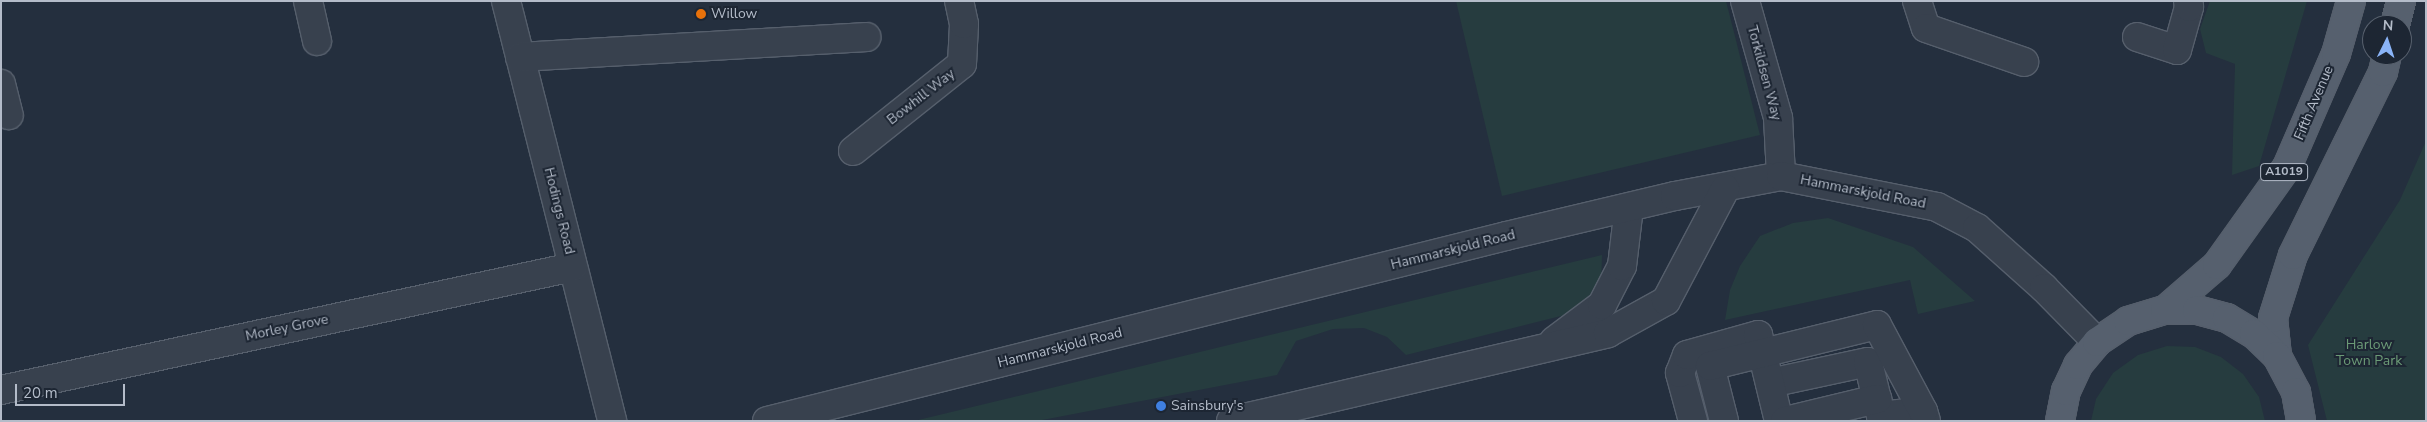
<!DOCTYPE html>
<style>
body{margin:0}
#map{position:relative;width:2427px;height:422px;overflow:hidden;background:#242f3e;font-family:"Nunito Sans",sans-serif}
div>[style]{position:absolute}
.green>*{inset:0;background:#263c3f}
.roads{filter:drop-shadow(1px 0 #565f6c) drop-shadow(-1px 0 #565f6c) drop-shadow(0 1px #565f6c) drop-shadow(0 -1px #565f6c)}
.minor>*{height:28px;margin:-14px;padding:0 14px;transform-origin:14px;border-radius:14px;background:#38414e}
.major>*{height:28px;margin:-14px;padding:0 14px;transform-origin:14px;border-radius:14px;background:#56606e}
.dots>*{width:14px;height:14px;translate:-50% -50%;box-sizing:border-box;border:2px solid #1d2633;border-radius:50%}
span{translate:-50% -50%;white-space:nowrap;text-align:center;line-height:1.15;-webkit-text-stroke:4px #1d2633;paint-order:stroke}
.shield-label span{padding:1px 4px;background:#1d2633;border:1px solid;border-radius:4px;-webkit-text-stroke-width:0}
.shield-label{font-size:12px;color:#b4bcc9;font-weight:700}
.poi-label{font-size:14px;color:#b4bcc9}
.left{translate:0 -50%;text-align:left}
.street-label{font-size:14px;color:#b4bcc9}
.park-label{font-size:14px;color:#6b9a76}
.frame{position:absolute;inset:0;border:2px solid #b4bcc9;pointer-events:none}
.north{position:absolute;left:2362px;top:15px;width:50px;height:50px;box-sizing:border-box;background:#1d2633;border:1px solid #59626f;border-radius:50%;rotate:4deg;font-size:14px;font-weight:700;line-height:20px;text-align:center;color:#b4bcc9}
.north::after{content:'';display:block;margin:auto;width:18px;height:22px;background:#8ab4f8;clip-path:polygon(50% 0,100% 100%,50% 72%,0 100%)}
.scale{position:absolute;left:15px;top:384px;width:110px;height:22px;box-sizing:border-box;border:2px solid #b4bcc9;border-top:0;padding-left:6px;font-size:15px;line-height:18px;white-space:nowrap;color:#b4bcc9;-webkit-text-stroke:4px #1d2633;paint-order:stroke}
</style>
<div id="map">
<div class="green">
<div style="clip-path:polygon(1456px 1px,1726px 1px,1760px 135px,1502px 196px)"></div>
<div style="clip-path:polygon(2210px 1px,2307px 1px,2259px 166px,2232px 175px,2235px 64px,2206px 53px,2200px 29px)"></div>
<div style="clip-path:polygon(2426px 141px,2426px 421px,2327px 421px,2308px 345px,2400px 200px)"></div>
<div style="clip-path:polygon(1828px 218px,1913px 247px,1975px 301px,1918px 314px,1910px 280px,1725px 320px,1730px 290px,1740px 266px,1760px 236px,1793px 223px)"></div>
<div style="clip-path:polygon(1602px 255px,1601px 287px,1581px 311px,1406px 355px,1387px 337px,1364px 328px,1333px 329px,1296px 341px,1277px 375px,1037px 421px,914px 421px)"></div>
<div style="clip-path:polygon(2167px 346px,2195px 347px,2221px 357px,2243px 374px,2259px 397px,2265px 421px,2091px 421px,2096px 399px,2113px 373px,2138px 355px)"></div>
</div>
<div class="roads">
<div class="minor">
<div style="left:308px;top:1px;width:41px;rotate:77.3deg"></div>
<div style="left:506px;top:1px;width:433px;rotate:75.8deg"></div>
<div style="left:1745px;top:1px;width:122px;rotate:74.2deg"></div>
<div style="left:1778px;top:118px;width:58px;rotate:87deg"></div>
<div style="left:1917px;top:1px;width:28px;rotate:72deg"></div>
<div style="left:1926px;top:28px;width:104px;rotate:19.1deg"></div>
<div style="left:2137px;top:37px;width:42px;rotate:18deg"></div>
<div style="left:2177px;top:50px;width:45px;rotate:-74.4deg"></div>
<div style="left:2189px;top:7px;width:6px;rotate:-99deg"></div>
<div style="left:520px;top:57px;width:347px;rotate:-3.3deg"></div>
<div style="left:1px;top:84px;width:32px;rotate:76deg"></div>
<div style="left:853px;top:151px;width:139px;rotate:-38.6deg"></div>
<div style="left:962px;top:64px;width:40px;rotate:-87.1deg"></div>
<div style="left:964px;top:24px;width:24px;rotate:-102deg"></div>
<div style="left:1554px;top:341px;width:60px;rotate:-36.9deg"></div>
<div style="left:1602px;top:305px;width:44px;rotate:-62.9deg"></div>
<div style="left:1622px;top:266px;width:59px;rotate:-83.2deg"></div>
<div style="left:1770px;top:383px;width:100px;rotate:-12.1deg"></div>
<div style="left:1868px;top:362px;width:56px;rotate:76.5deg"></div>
<div style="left:1881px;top:416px;width:42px;rotate:-6.8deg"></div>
<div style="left:1923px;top:411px;width:10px;rotate:73deg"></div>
<div style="left:1px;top:390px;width:585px;rotate:-12.14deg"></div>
<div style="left:767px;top:421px;width:762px;rotate:-14.05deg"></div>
<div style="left:1506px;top:236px;width:174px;rotate:-13.3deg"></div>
<div style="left:1675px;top:196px;width:108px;rotate:-10.7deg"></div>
<div style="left:1781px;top:176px;width:159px;rotate:11.2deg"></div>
<div style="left:1937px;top:207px;width:45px;rotate:27.7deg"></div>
<div style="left:1977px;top:228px;width:90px;rotate:41.8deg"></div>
<div style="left:2044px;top:288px;width:76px;rotate:45.5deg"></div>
<div style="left:1231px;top:421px;width:387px;rotate:-13.1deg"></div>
<div style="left:1608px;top:333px;width:66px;rotate:-28.9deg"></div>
<div style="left:1666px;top:301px;width:127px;rotate:-62.2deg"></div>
<div style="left:1693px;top:421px;width:50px;rotate:-105.2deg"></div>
<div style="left:1680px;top:373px;width:19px;rotate:-69deg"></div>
<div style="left:1687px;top:355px;width:74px;rotate:-15.7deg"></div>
<div style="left:1758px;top:335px;width:89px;rotate:76.3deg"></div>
<div style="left:1724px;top:421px;width:57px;rotate:-104.3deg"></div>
<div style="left:1710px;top:366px;width:172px;rotate:-13.8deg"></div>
<div style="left:1877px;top:325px;width:98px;rotate:61.9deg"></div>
<div style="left:1785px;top:421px;width:95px;rotate:-13.4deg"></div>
</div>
<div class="major">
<div style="left:2395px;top:25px;width:25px;rotate:-76deg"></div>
<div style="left:2165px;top:310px;width:69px;rotate:-40.9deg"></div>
<div style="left:2217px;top:265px;width:120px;rotate:-54.5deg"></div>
<div style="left:2287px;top:167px;width:123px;rotate:-66.6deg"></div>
<div style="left:2336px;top:54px;width:55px;rotate:-74.2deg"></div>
<div style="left:2277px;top:356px;width:38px;rotate:-96deg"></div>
<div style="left:2273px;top:318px;width:66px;rotate:-72.4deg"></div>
<div style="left:2293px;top:255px;width:204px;rotate:-63.8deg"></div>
<div style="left:2383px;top:72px;width:17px;rotate:-77deg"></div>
<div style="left:2060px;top:421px;width:31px;rotate:-79deg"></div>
<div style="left:2066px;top:391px;width:29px;rotate:-65deg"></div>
<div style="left:2078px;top:365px;width:30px;rotate:-50deg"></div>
<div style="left:2097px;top:342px;width:37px;rotate:-34deg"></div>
<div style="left:2128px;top:321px;width:39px;rotate:-17deg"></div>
<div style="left:2165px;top:310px;width:32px"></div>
<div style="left:2197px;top:310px;width:31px;rotate:15deg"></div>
<div style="left:2227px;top:318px;width:31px;rotate:31deg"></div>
<div style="left:2254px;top:334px;width:32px;rotate:44deg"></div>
<div style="left:2277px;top:356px;width:41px;rotate:62.2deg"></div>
<div style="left:2296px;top:392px;width:29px;rotate:80deg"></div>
</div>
</div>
<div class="dots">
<div style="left:701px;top:14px;background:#e8710a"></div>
<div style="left:1161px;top:406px;background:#3f7fe0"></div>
</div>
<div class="shield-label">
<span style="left:2284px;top:172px">A1019</span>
</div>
<div class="poi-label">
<span class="left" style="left:711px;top:14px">Willow</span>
<span class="left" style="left:1171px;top:406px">Sainsbury's</span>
</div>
<div class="street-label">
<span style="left:1764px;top:73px;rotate:75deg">Torkildsen Way</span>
<span style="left:921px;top:97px;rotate:-38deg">Bowhill Way</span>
<span style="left:2314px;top:103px;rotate:-67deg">Fifth Avenue</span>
<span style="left:1863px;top:192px;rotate:11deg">Hammarskjold Road</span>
<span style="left:559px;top:211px;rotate:76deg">Hodings Road</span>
<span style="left:1453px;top:250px;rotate:-14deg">Hammarskjold Road</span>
<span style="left:287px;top:328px;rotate:-12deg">Morley Grove</span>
<span style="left:1060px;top:348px;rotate:-14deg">Hammarskjold Road</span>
</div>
<div class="park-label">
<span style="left:2369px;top:353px">Harlow<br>Town Park</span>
</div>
<div class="frame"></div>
<div class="north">N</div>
<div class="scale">20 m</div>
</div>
